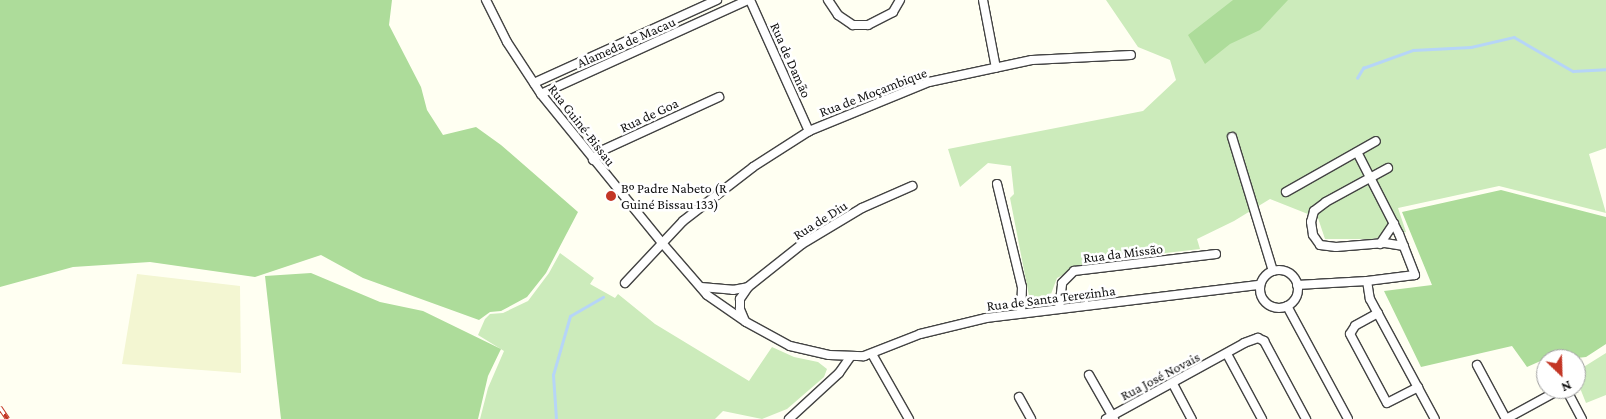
<!DOCTYPE html>
<meta charset="utf-8">
<style>
body{margin:0}
#map{position:relative;width:1606px;height:419px;overflow:hidden;background:#fffff2;font-family:"Crimson Pro",serif}
div>[style]{position:absolute}
.farmland>*{inset:0;background:#f3f6d2}
.green>*{inset:0;background:#ccebbb}
.forest>*{inset:0;background:#addc9a}
.stream>*{height:2.5px;margin:-1.25px;padding:0 1.25px;transform-origin:1.25px;border-radius:1.25px;background:#b6d5f7}
.roads{filter:drop-shadow(1px 0 #434343) drop-shadow(-1px 0 #434343) drop-shadow(0 1px #434343) drop-shadow(0 -1px #434343)}
.minor>*{height:8px;margin:-4px;padding:0 4px;transform-origin:4px;border-radius:4px;background:#fff}
.minor>.ring{margin:-4px;padding:0;box-sizing:content-box;background:none;border:8px solid #fff;border-radius:50%}
.rail>*{height:4.5px;margin-top:-2.25px;transform-origin:0;background:repeating-linear-gradient(90deg,#fff 0 8px,#c33625 0 16px);box-sizing:border-box;border-block:1px solid #c33625}
.dots>*{width:14px;height:14px;translate:-50% -50%;box-sizing:border-box;border:2px solid #fff;border-radius:50%}
span{translate:-50% -50%;white-space:nowrap;text-align:center;line-height:1.15;-webkit-text-stroke:5px #fff;paint-order:stroke}
.street-label{font-size:14px;color:#101010}
.poi-label{font-size:14px;color:#101010}
.left{translate:0 -50%;text-align:left}
.north{position:absolute;left:1536px;top:349px;width:50px;height:50px;box-sizing:border-box;background:#fff;border:1px solid #9f9f9f;border-radius:50%;rotate:156deg;font-size:14px;font-weight:700;line-height:20px;text-align:center;color:#101010}
.north::after{content:'';display:block;margin:auto;width:18px;height:22px;background:#c33625;clip-path:polygon(50% 0,100% 100%,50% 72%,0 100%)}
</style>
<div id="map">
<div class="farmland">
<div style="clip-path:polygon(137px 274px,240px 286px,241px 373px,122px 364px)"></div>
</div>
<div class="green">
<div style="clip-path:polygon(1106px 0,1606px 0,1606px 148px,1589px 154px,1606px 213px,1499px 186px,1398px 208px,1406px 232px,1372px 239px,1325px 239px,1318px 218px,1270px 199px,1234px 221px,1197px 239px,1200px 249px,1088px 262px,1057px 278px,1048px 302px,1030px 301px,1010px 198px,1014px 194px,1011px 166px,988px 163px,960px 187px,948px 149px,1143px 111px,1176px 80px,1170px 60px,1138px 47px)"></div>
<div style="clip-path:polygon(560px 253px,594px 278px,590px 284px,615px 298px,618px 294px,655px 324px,749px 381px,772px 347px,794px 357px,818px 362px,827px 369px,824px 377px,787px 409px,762px 419px,723px 411px,715px 419px,480px 419px,488px 388px,504px 351px,478px 335px,485px 319px,490px 314px,503px 313px,528px 301px,549px 273px)"></div>
<div style="clip-path:polygon(1606px 353px,1606px 395px,1586px 403px,1576px 378px,1576px 367px,1582px 368px)"></div>
</div>
<div class="forest">
<div style="clip-path:polygon(0 0,392px 0,389px 25px,421px 87px,427px 110px,443px 135px,476px 127px,501px 145px,578px 212px,546px 273px,527px 297px,501px 311px,490px 312px,479px 320px,363px 278px,321px 255px,255px 277px,150px 262px,73px 267px,0 287px)"></div>
<div style="clip-path:polygon(1233px 0,1288px 0,1260px 30px,1230px 44px,1205px 64px,1188px 35px)"></div>
<div style="clip-path:polygon(1501px 190px,1606px 217px,1606px 344px,1586px 357px,1568px 359px,1554px 355px,1527px 367px,1512px 346px,1421px 367px,1384px 291px,1432px 285px,1402px 212px)"></div>
<div style="clip-path:polygon(311px 273px,380px 302px,423px 311px,501px 349px,488px 376px,478px 419px,281px 419px,265px 276px)"></div>
</div>
<div class="stream">
<div style="left:1357px;top:78px;width:12px;rotate:-59deg"></div>
<div style="left:1363px;top:68px;width:53px;rotate:-19.8deg"></div>
<div style="left:1413px;top:50px;width:58px;rotate:-3deg"></div>
<div style="left:1471px;top:47px;width:44px;rotate:-13.1deg"></div>
<div style="left:1514px;top:37px;width:68px;rotate:30deg"></div>
<div style="left:1573px;top:71px;width:33px;rotate:-3deg"></div>
<div style="left:556px;top:419px;width:44px;rotate:-93.9deg"></div>
<div style="left:553px;top:375px;width:61px;rotate:-73.9deg"></div>
<div style="left:570px;top:316px;width:38px;rotate:-30deg"></div>
</div>
<div class="roads">
<div class="minor">
<div style="left:486px;top:0;width:47px;rotate:63.4deg"></div>
<div style="left:507px;top:42px;width:62px;rotate:56.8deg"></div>
<div style="left:541px;top:94px;width:193px;rotate:50.9deg"></div>
<div style="left:663px;top:244px;width:67px;rotate:49.2deg"></div>
<div style="left:707px;top:295px;width:47px;rotate:34.7deg"></div>
<div style="left:746px;top:322px;width:50px;rotate:28.6deg"></div>
<div style="left:790px;top:346px;width:40px;rotate:13deg"></div>
<div style="left:829px;top:355px;width:35px;rotate:2deg"></div>
<div style="left:864px;top:356px;width:60px;rotate:-21.4deg"></div>
<div style="left:920px;top:334px;width:68px;rotate:-13.6deg"></div>
<div style="left:986px;top:318px;width:276px;rotate:-6.9deg"></div>
<div style="left:750px;top:0;width:144px;rotate:65.8deg"></div>
<div style="left:828px;top:0;width:18px;rotate:56deg"></div>
<div style="left:838px;top:15px;width:18px;rotate:34deg"></div>
<div style="left:853px;top:25px;width:15px"></div>
<div style="left:868px;top:25px;width:28px;rotate:-27deg"></div>
<div style="left:893px;top:12px;width:14px;rotate:-60deg"></div>
<div style="left:983px;top:0;width:69px;rotate:79.2deg"></div>
<div style="left:534px;top:83px;width:201px;rotate:-24.4deg"></div>
<div style="left:541px;top:94px;width:227px;rotate:-24.4deg"></div>
<div style="left:1232px;top:137px;width:140px;rotate:73deg"></div>
<div style="left:593px;top:160px;width:12px;rotate:-48deg"></div>
<div style="left:601px;top:151px;width:130px;rotate:-24.6deg"></div>
<div style="left:1388px;top:168px;width:71px;rotate:151.3deg"></div>
<div style="left:1326px;top:202px;width:15px;rotate:143deg"></div>
<div style="left:1314px;top:211px;width:11px;rotate:105deg"></div>
<div style="left:1311px;top:222px;width:13px;rotate:81deg"></div>
<div style="left:1313px;top:235px;width:12px;rotate:55deg"></div>
<div style="left:1320px;top:245px;width:16px;rotate:7deg"></div>
<div style="left:1336px;top:247px;width:49px;rotate:-4.7deg"></div>
<div style="left:1385px;top:243px;width:19px;rotate:9deg"></div>
<div style="left:997px;top:184px;width:106px;rotate:76.4deg"></div>
<div style="left:1022px;top:287px;width:26px;rotate:92deg"></div>
<div style="left:1286px;top:192px;width:103px;rotate:-29.5deg"></div>
<div style="left:1380px;top:244px;width:25px;rotate:-56deg"></div>
<div class="ring" style="left:1260px;top:270px;width:30px;height:30px"></div>
<div style="left:1367px;top:281px;width:18px;rotate:81deg"></div>
<div style="left:1370px;top:299px;width:136px;rotate:61.6deg"></div>
<div style="left:625px;top:283px;width:85px;rotate:-46.9deg"></div>
<div style="left:683px;top:221px;width:88px;rotate:-37.6deg"></div>
<div style="left:753px;top:167px;width:67px;rotate:-32.7deg"></div>
<div style="left:809px;top:131px;width:130px;rotate:-22.2deg"></div>
<div style="left:929px;top:82px;width:105px;rotate:-12.1deg"></div>
<div style="left:1032px;top:60px;width:99px;rotate:-2.9deg"></div>
<div style="left:1297px;top:285px;width:70px;rotate:-3.3deg"></div>
<div style="left:1367px;top:281px;width:48px;rotate:-7.1deg"></div>
<div style="left:1415px;top:275px;width:44px;rotate:-111.3deg"></div>
<div style="left:1399px;top:234px;width:92px;rotate:-117.1deg"></div>
<div style="left:701px;top:287px;width:32px;rotate:5deg"></div>
<div style="left:733px;top:290px;width:15px;rotate:-11deg"></div>
<div style="left:1287px;top:306px;width:128px;rotate:61.6deg"></div>
<div style="left:1059px;top:309px;width:26px;rotate:-83deg"></div>
<div style="left:1062px;top:283px;width:17px;rotate:-45deg"></div>
<div style="left:1074px;top:271px;width:143px;rotate:-6.8deg"></div>
<div style="left:1378px;top:313px;width:26px;rotate:151deg"></div>
<div style="left:1355px;top:326px;width:9px;rotate:122deg"></div>
<div style="left:1350px;top:334px;width:78px;rotate:61.8deg"></div>
<div style="left:1387px;top:403px;width:35px;rotate:-27deg"></div>
<div style="left:745px;top:321px;width:13px;rotate:-113deg"></div>
<div style="left:740px;top:309px;width:10px;rotate:-90deg"></div>
<div style="left:740px;top:299px;width:14px;rotate:-56deg"></div>
<div style="left:748px;top:287px;width:69px;rotate:-38.5deg"></div>
<div style="left:802px;top:244px;width:70px;rotate:-31deg"></div>
<div style="left:862px;top:208px;width:55px;rotate:-23.7deg"></div>
<div style="left:872px;top:354px;width:75px;rotate:60.4deg"></div>
<div style="left:1227px;top:354px;width:74px;rotate:61.7deg"></div>
<div style="left:1477px;top:365px;width:61px;rotate:61.8deg"></div>
<div style="left:1089px;top:375px;width:51px;rotate:60.4deg"></div>
<div style="left:1173px;top:384px;width:40px;rotate:62deg"></div>
<div style="left:1566px;top:389px;width:34px;rotate:62deg"></div>
<div style="left:1019px;top:397px;width:25px;rotate:61deg"></div>
<div style="left:789px;top:419px;width:68px;rotate:-42.6deg"></div>
<div style="left:839px;top:373px;width:19px;rotate:-55deg"></div>
<div style="left:1106px;top:419px;width:158px;rotate:-28.8deg"></div>
<div style="left:1244px;top:343px;width:15px;rotate:-20deg"></div>
<div style="left:1258px;top:338px;width:7px;rotate:27deg"></div>
<div style="left:1264px;top:341px;width:89px;rotate:61.7deg"></div>
<div style="left:1506px;top:419px;width:63px;rotate:-28.6deg"></div>
</div>
</div>
<div class="rail">
<div style="left:0;top:407px;width:14px;rotate:56deg"></div>
</div>
<div class="dots">
<div style="left:611px;top:196px;background:#c33625"></div>
</div>
<div class="street-label">
<span style="left:626px;top:42px;rotate:-24deg">Alameda de Macau</span>
<span style="left:791px;top:60px;rotate:66deg">Rua de Damão</span>
<span style="left:873px;top:92px;rotate:-21deg">Rua de Moçambique</span>
<span style="left:649px;top:115px;rotate:-25deg">Rua de Goa</span>
<span style="left:582px;top:125px;rotate:52deg">Rua Guiné-Bissau</span>
<span style="left:820px;top:220px;rotate:-32deg">Rua de Diu</span>
<span style="left:1123px;top:253px;rotate:-7deg">Rua da Missão</span>
<span style="left:1051px;top:298px;rotate:-7deg">Rua de Santa Terezinha</span>
<span style="left:1160px;top:376px;rotate:-28deg">Rua José Novais</span>
</div>
<div class="poi-label">
<span class="left" style="left:621px;top:196px">Bº Padre Nabeto (R<br>Guiné Bissau 133)</span>
</div>
<div class="north">N</div>
</div>
